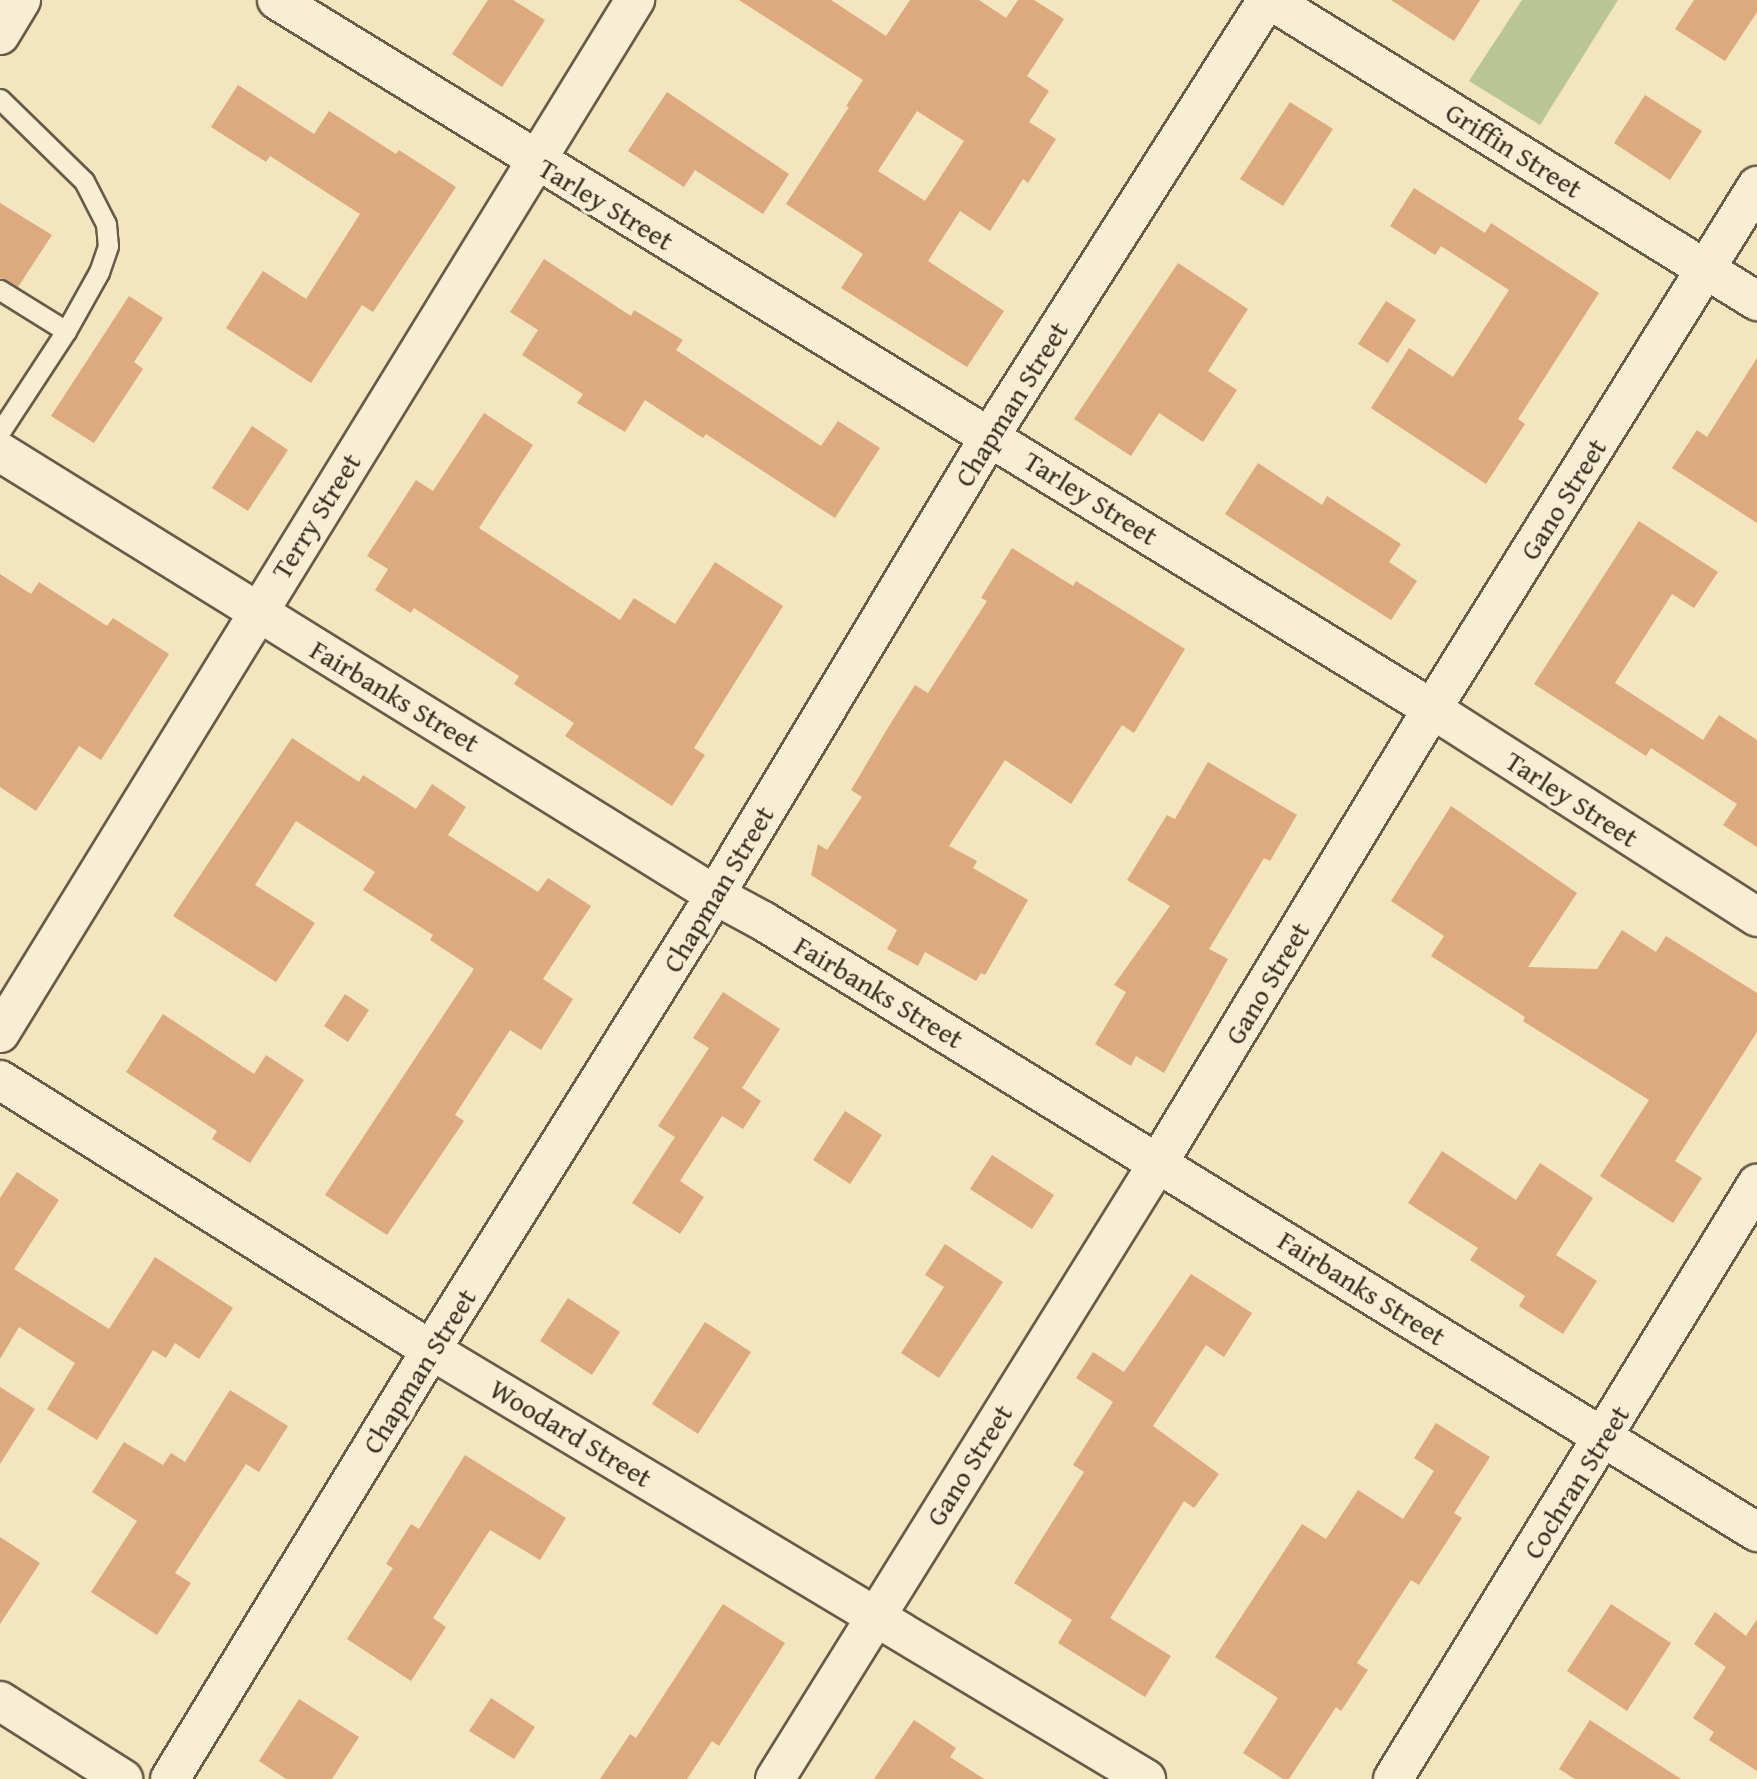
<!DOCTYPE html>
<style>
body{margin:0}
#map{position:relative;width:1757px;height:1779px;overflow:hidden;background:#f3e5bd;font-family:"Gentium Book Plus",serif}
div>[style]{position:absolute}
.green>*{inset:0;background:#b9c593}
.building>*{inset:0;background:#dda97e}
.roads{filter:drop-shadow(2px 0 #685c49) drop-shadow(-2px 0 #685c49) drop-shadow(0 2px #685c49) drop-shadow(0 -2px #685c49)}
.service>*{height:19px;margin:-9.5px;padding:0 9.5px;transform-origin:9.5px;border-radius:9.5px;background:#f7eed4}
.minor>*{height:38px;margin:-19px;padding:0 19px;transform-origin:19px;border-radius:19px;background:#f7eed4}
.secondary>*{height:38px;margin:-19px;padding:0 19px;transform-origin:19px;border-radius:19px;background:#f7eed4}
span{translate:-50% -50%;white-space:nowrap;text-align:center;line-height:1.15;-webkit-text-stroke:7px #f7eed4;paint-order:stroke}
.street-label{font-size:28px;color:#392f22}
</style>
<div id="map">
<div class="green">
<div style="clip-path:polygon(1522px 0,1618px 0,1540px 125px,1469px 81px)"></div>
</div>
<div class="building">
<div style="clip-path:polygon(488px 0,513px 0,545px 20px,502px 87px,452px 54px)"></div>
<div style="clip-path:polygon(evenodd,739px 0,831px 0,886px 36px,910px 0,979px 0,1006px 18px,1018px 0,1034px 0,1064px 19px,1027px 76px,1049px 91px,1029px 122px,1056px 139px,1028px 183px,1023px 179px,990px 231px,960px 211px,928px 261px,1004px 311px,967px 367px,841px 288px,863px 254px,786px 204px,849px 107px,846px 106px,863px 80px,739px 0,917px 111px,964px 141px,925px 201px,878px 171px,917px 111px)"></div>
<div style="clip-path:polygon(1391px 0,1480px 0,1454px 41px)"></div>
<div style="clip-path:polygon(1694px 0,1757px 0,1757px 12px,1725px 61px,1675px 29px)"></div>
<div style="clip-path:polygon(238px 85px,314px 134px,329px 111px,396px 154px,399px 150px,456px 187px,373px 312px,362px 305px,311px 383px,226px 328px,263px 271px,306px 299px,360px 214px,270px 156px,266px 162px,211px 127px)"></div>
<div style="clip-path:polygon(667px 92px,789px 174px,763px 214px,695px 170px,684px 187px,628px 151px)"></div>
<div style="clip-path:polygon(1645px 95px,1702px 131px,1670px 180px,1614px 143px)"></div>
<div style="clip-path:polygon(1290px 102px,1333px 129px,1283px 206px,1240px 179px)"></div>
<div style="clip-path:polygon(1414px 188px,1485px 233px,1491px 223px,1599px 293px,1518px 419px,1525px 424px,1486px 484px,1371px 408px,1409px 348px,1453px 377px,1509px 290px,1441px 246px,1435px 255px,1390px 226px)"></div>
<div style="clip-path:polygon(0 203px,52px 235px,18px 287px,0 278px)"></div>
<div style="clip-path:polygon(544px 259px,631px 316px,634px 310px,683px 340px,676px 350px,821px 446px,838px 421px,880px 448px,835px 518px,706px 434px,703px 438px,645px 400px,625px 432px,577px 403px,583px 394px,522px 355px,538px 330px,510px 312px)"></div>
<div style="clip-path:polygon(1178px 263px,1248px 309px,1208px 371px,1237px 390px,1203px 442px,1159px 413px,1131px 456px,1074px 419px)"></div>
<div style="clip-path:polygon(129px 296px,163px 318px,134px 362px,143px 369px,94px 443px,51px 416px)"></div>
<div style="clip-path:polygon(1386px 301px,1416px 320px,1388px 363px,1358px 344px)"></div>
<div style="clip-path:polygon(1757px 358px,1757px 523px,1672px 468px,1697px 430px,1707px 437px)"></div>
<div style="clip-path:polygon(484px 413px,533px 445px,479px 528px,620px 620px,634px 598px,675px 624px,715px 562px,783px 606px,694px 748px,705px 755px,672px 806px,565px 736px,574px 723px,514px 684px,519px 676px,414px 608px,411px 613px,375px 590px,388px 569px,367px 556px,416px 480px,433px 491px)"></div>
<div style="clip-path:polygon(252px 426px,288px 450px,248px 511px,212px 488px)"></div>
<div style="clip-path:polygon(1258px 463px,1322px 505px,1327px 496px,1401px 544px,1389px 562px,1417px 581px,1391px 620px,1225px 514px)"></div>
<div style="clip-path:polygon(1639px 521px,1718px 572px,1694px 608px,1672px 594px,1615px 683px,1703px 740px,1719px 715px,1757px 740px,1757px 847px,1723px 825px,1737px 804px,1651px 748px,1646px 756px,1534px 684px)"></div>
<div style="clip-path:polygon(1012px 548px,1073px 586px,1076px 581px,1185px 649px,1134px 733px,1122px 725px,1071px 804px,1005px 760px,949px 846px,977px 861px,973px 868px,1028px 900px,985px 975px,981px 973px,976px 981px,925px 952px,918px 966px,887px 949px,897px 930px,811px 875px,818px 844px,827px 850px,862px 797px,851px 790px,889px 726px,915px 685px,928px 693px,987px 601px,981px 598px)"></div>
<div style="clip-path:polygon(0 574px,31px 594px,39px 582px,107px 626px,113px 618px,169px 654px,101px 760px,79px 746px,36px 811px,0 787px)"></div>
<div style="clip-path:polygon(292px 738px,359px 782px,363px 775px,416px 809px,432px 784px,466px 807px,448px 835px,538px 892px,548px 878px,591px 906px,543px 979px,573px 999px,541px 1050px,510px 1030px,455px 1115px,464px 1121px,387px 1235px,325px 1195px,474px 969px,430px 940px,433px 935px,363px 890px,375px 872px,296px 821px,255px 885px,315px 923px,276px 982px,173px 916px)"></div>
<div style="clip-path:polygon(1208px 762px,1297px 815px,1270px 861px,1264px 858px,1209px 949px,1228px 959px,1164px 1073px,1136px 1056px,1131px 1066px,1095px 1044px,1126px 992px,1114px 985px,1170px 906px,1127px 880px,1167px 815px,1175px 819px)"></div>
<div style="clip-path:polygon(1451px 806px,1577px 893px,1528px 967px,1597px 969px,1622px 930px,1656px 952px,1666px 936px,1757px 993px,1757px 1032px,1675px 1161px,1702px 1178px,1673px 1223px,1600px 1176px,1649px 1100px,1523px 1021px,1525px 1017px,1431px 956px,1444px 936px,1391px 901px)"></div>
<div style="clip-path:polygon(723px 992px,780px 1029px,742px 1088px,761px 1101px,743px 1129px,722px 1116px,680px 1181px,704px 1197px,680px 1234px,632px 1203px,675px 1137px,658px 1126px,709px 1048px,693px 1038px)"></div>
<div style="clip-path:polygon(345px 994px,369px 1010px,348px 1042px,324px 1026px)"></div>
<div style="clip-path:polygon(163px 1014px,254px 1074px,266px 1055px,304px 1080px,250px 1163px,212px 1139px,217px 1131px,126px 1072px)"></div>
<div style="clip-path:polygon(845px 1111px,882px 1135px,850px 1184px,813px 1160px)"></div>
<div style="clip-path:polygon(1442px 1151px,1516px 1200px,1540px 1163px,1593px 1198px,1556px 1255px,1597px 1281px,1563px 1334px,1519px 1306px,1525px 1296px,1470px 1260px,1478px 1248px,1408px 1203px)"></div>
<div style="clip-path:polygon(992px 1155px,1054px 1195px,1032px 1229px,970px 1189px)"></div>
<div style="clip-path:polygon(17px 1172px,59px 1200px,14px 1269px,109px 1329px,155px 1257px,233px 1308px,199px 1359px,175px 1343px,166px 1358px,153px 1350px,97px 1440px,47px 1409px,75px 1363px,19px 1327px,0 1359px,0 1198px)"></div>
<div style="clip-path:polygon(945px 1244px,1003px 1282px,939px 1378px,901px 1353px,944px 1287px,925px 1275px)"></div>
<div style="clip-path:polygon(1191px 1274px,1252px 1313px,1224px 1357px,1206px 1345px,1153px 1426px,1219px 1474px,1194px 1508px,1184px 1501px,1110px 1618px,1171px 1656px,1145px 1697px,1058px 1643px,1072px 1620px,1014px 1583px,1084px 1472px,1073px 1465px,1113px 1402px,1076px 1378px,1093px 1352px,1124px 1372px)"></div>
<div style="clip-path:polygon(568px 1298px,620px 1332px,592px 1375px,540px 1341px)"></div>
<div style="clip-path:polygon(705px 1322px,751px 1352px,698px 1434px,652px 1404px)"></div>
<div style="clip-path:polygon(0 1387px,35px 1409px,0 1464px)"></div>
<div style="clip-path:polygon(230px 1390px,288px 1426px,259px 1472px,246px 1464px,175px 1573px,191px 1583px,157px 1635px,91px 1592px,137px 1521px,92px 1492px,124px 1442px,163px 1465px,171px 1453px,185px 1462px)"></div>
<div style="clip-path:polygon(1436px 1423px,1490px 1457px,1454px 1513px,1462px 1518px,1419px 1585px,1411px 1580px,1357px 1663px,1368px 1670px,1341px 1711px,1336px 1707px,1289px 1779px,1283px 1779px,1243px 1753px,1278px 1698px,1215px 1657px,1302px 1524px,1326px 1539px,1358px 1490px,1403px 1519px,1434px 1471px,1414px 1458px)"></div>
<div style="clip-path:polygon(465px 1455px,566px 1518px,540px 1560px,490px 1530px,433px 1618px,446px 1627px,411px 1681px,347px 1639px,393px 1568px,386px 1564px,411px 1524px,419px 1529px)"></div>
<div style="clip-path:polygon(0 1537px,40px 1563px,0 1624px)"></div>
<div style="clip-path:polygon(723px 1604px,785px 1643px,719px 1746px,712px 1741px,687px 1779px,600px 1779px,630px 1734px,636px 1738px)"></div>
<div style="clip-path:polygon(1611px 1604px,1671px 1643px,1627px 1711px,1567px 1671px)"></div>
<div style="clip-path:polygon(1715px 1612px,1746px 1636px,1757px 1619px,1757px 1771px,1709px 1740px,1714px 1732px,1693px 1718px,1726px 1667px,1694px 1644px)"></div>
<div style="clip-path:polygon(491px 1698px,535px 1727px,514px 1759px,469px 1731px)"></div>
<div style="clip-path:polygon(299px 1699px,359px 1737px,332px 1779px,286px 1779px,259px 1761px)"></div>
<div style="clip-path:polygon(914px 1720px,956px 1748px,950px 1757px,984px 1779px,874px 1779px)"></div>
<div style="clip-path:polygon(1590px 1720px,1681px 1779px,1575px 1779px,1559px 1769px)"></div>
</div>
<div class="roads">
<div class="service">
<div style="left:0;top:99px;width:117px;rotate:44.3deg"></div>
<div style="left:84px;top:181px;width:48px;rotate:62.9deg"></div>
<div style="left:106px;top:224px;width:22px;rotate:85deg"></div>
<div style="left:108px;top:246px;width:28px;rotate:109deg"></div>
<div style="left:99px;top:272px;width:68px;rotate:119.2deg"></div>
<div style="left:0;top:290px;width:78px;rotate:31.8deg"></div>
<div style="left:66px;top:331px;width:121px;rotate:123.2deg"></div>
</div>
<div class="minor">
<div style="left:277px;top:0;width:1355px;rotate:31.54deg"></div>
<div style="left:1432px;top:709px;width:386px;rotate:32.6deg"></div>
<div style="left:1270px;top:0;width:573px;rotate:31.72deg"></div>
<div style="left:0;top:452px;width:841px;rotate:31.78deg"></div>
<div style="left:715px;top:895px;width:55px;rotate:28.4deg"></div>
<div style="left:763px;top:921px;width:1167px;rotate:31.58deg"></div>
<div style="left:0;top:1033px;width:1213px;rotate:-58.42deg"></div>
<div style="left:0;top:1080px;width:509px;rotate:32.07deg"></div>
<div style="left:431px;top:1350px;width:834px;rotate:30.96deg"></div>
<div style="left:0;top:1701px;width:146px;rotate:32.4deg"></div>
<div style="left:170px;top:1779px;width:502px;rotate:-58.68deg"></div>
<div style="left:431px;top:1350px;width:536px;rotate:-58.03deg"></div>
<div style="left:715px;top:895px;width:535px;rotate:-59.07deg"></div>
<div style="left:990px;top:436px;width:517px;rotate:-57.57deg"></div>
<div style="left:775px;top:1779px;width:725px;rotate:-58.13deg"></div>
<div style="left:1158px;top:1163px;width:530px;rotate:-58.89deg"></div>
<div style="left:1432px;top:709px;width:616px;rotate:-58.14deg"></div>
<div style="left:1393px;top:1779px;width:698px;rotate:-58.54deg"></div>
</div>
<div class="secondary">
<div style="left:0;top:35px;width:41px;rotate:-59deg"></div>
</div>
</div>
<div class="street-label">
<span style="left:1514px;top:150px;rotate:32deg">Griffin Street</span>
<span style="left:606px;top:204px;rotate:31deg">Tarley Street</span>
<span style="left:1011px;top:404px;rotate:-58deg">Chapman Street</span>
<span style="left:1091px;top:498px;rotate:32deg">Tarley Street</span>
<span style="left:1563px;top:499px;rotate:-58deg">Gano Street</span>
<span style="left:316px;top:516px;rotate:-58deg">Terry Street</span>
<span style="left:395px;top:696px;rotate:31deg">Fairbanks Street</span>
<span style="left:1572px;top:799px;rotate:33deg">Tarley Street</span>
<span style="left:718px;top:889px;rotate:-59deg">Chapman Street</span>
<span style="left:1267px;top:983px;rotate:-59deg">Gano Street</span>
<span style="left:879px;top:992px;rotate:31deg">Fairbanks Street</span>
<span style="left:1362px;top:1288px;rotate:32deg">Fairbanks Street</span>
<span style="left:419px;top:1371px;rotate:-58deg">Chapman Street</span>
<span style="left:571px;top:1433px;rotate:31deg">Woodard Street</span>
<span style="left:969px;top:1465px;rotate:-58deg">Gano Street</span>
<span style="left:1576px;top:1482px;rotate:-58deg">Cochran Street</span>
</div>
</div>
